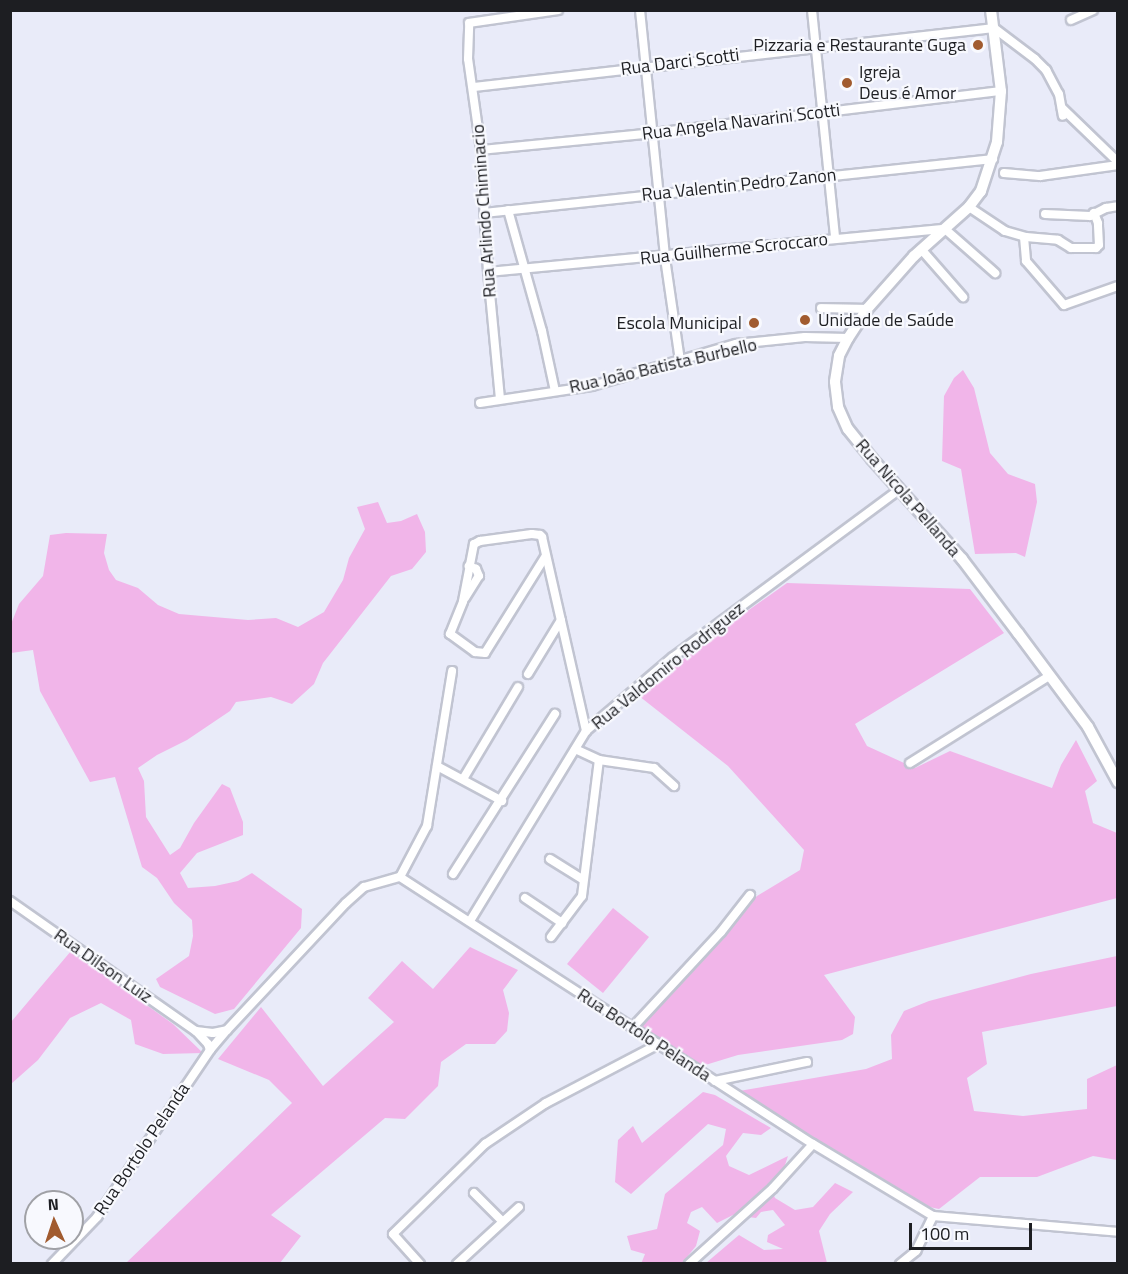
<!DOCTYPE html>
<meta charset="utf-8">
<style>
body{margin:0}
#map{position:relative;width:1128px;height:1274px;overflow:hidden;background:#e9ebf9;font-family:"Titillium Web",sans-serif}
div>[style]{position:absolute}
.green>*{inset:0;background:#f1b5e9}
.roads{filter:drop-shadow(2px 0 #c1c4d1) drop-shadow(-2px 0 #c1c4d1) drop-shadow(0 2px #c1c4d1) drop-shadow(0 -2px #c1c4d1)}
.minor>*{height:8px;margin:-4px;padding:0 4px;transform-origin:4px;border-radius:4px;background:#fff}
.major>*{height:10px;margin:-5px;padding:0 5px;transform-origin:5px;border-radius:5px;background:#fff}
.dots>*{width:16px;height:16px;translate:-50% -50%;box-sizing:border-box;border:3px solid #f8f9fe;border-radius:50%}
span{translate:-50% -50%;white-space:nowrap;text-align:center;line-height:1.15;-webkit-text-stroke:4.5px #f8f9fe;paint-order:stroke}
.poi-label{font-size:18px;color:#1d1e22}
.right{translate:-100% -50%;text-align:right}
.left{translate:0 -50%;text-align:left}
.street-label{font-size:18px;color:#1d1e22}
.frame{position:absolute;inset:0;border:12px solid #1d1e22;pointer-events:none}
.north{position:absolute;left:24px;top:1190px;width:60px;height:60px;box-sizing:border-box;background:#f8f9fe;border:2px solid #a0a1a6;border-radius:50%;rotate:357deg;font-size:16px;font-weight:700;line-height:24px;text-align:center;color:#1d1e22}
.north::after{content:'';display:block;margin:auto;width:21px;height:27px;background:#a15b2f;clip-path:polygon(50% 0,100% 100%,50% 72%,0 100%)}
.scale{position:absolute;left:909px;top:1223px;width:123px;height:27px;box-sizing:border-box;border:3px solid #1d1e22;border-top:0;padding-left:8px;font-size:18px;line-height:21px;white-space:nowrap;color:#1d1e22;-webkit-text-stroke:4px #f8f9fe;paint-order:stroke}
</style>
<div id="map">
<div class="green">
<div style="clip-path:polygon(963px 370px,974px 388px,990px 453px,1008px 474px,1035px 484px,1037px 502px,1025px 557px,1016px 553px,975px 554px,961px 469px,942px 461px,944px 396px,954px 378px)"></div>
<div style="clip-path:polygon(378px 502px,387px 523px,401px 521px,417px 514px,425px 532px,426px 552px,412px 569px,391px 576px,323px 663px,314px 684px,292px 704px,271px 697px,236px 702px,230px 711px,187px 740px,157px 755px,138px 768px,144px 781px,146px 817px,170px 855px,180px 848px,194px 823px,222px 784px,230px 788px,243px 822px,243px 835px,197px 853px,180px 873px,188px 888px,215px 886px,238px 881px,252px 873px,302px 909px,301px 928px,234px 1009px,215px 1014px,160px 987px,156px 979px,189px 956px,193px 936px,192px 920px,174px 903px,157px 878px,142px 867px,115px 777px,90px 782px,40px 691px,33px 650px,11px 653px,11px 624px,19px 604px,43px 576px,50px 535px,66px 533px,107px 534px,104px 553px,109px 570px,116px 580px,138px 588px,158px 605px,179px 614px,248px 620px,276px 618px,298px 627px,324px 612px,343px 580px,349px 558px,365px 529px,357px 507px)"></div>
<div style="clip-path:polygon(787px 583px,970px 589px,1004px 633px,855px 724px,867px 746px,915px 768px,950px 751px,1052px 788px,1061px 765px,1076px 740px,1097px 781px,1085px 791px,1093px 823px,1117px 833px,1117px 898px,824px 975px,855px 1017px,853px 1034px,842px 1040px,738px 1055px,702px 1066px,637px 1027px,757px 896px,800px 870px,804px 850px,728px 766px,639px 696px,705px 641px)"></div>
<div style="clip-path:polygon(613px 908px,649px 937px,603px 993px,567px 964px)"></div>
<div style="clip-path:polygon(470px 947px,518px 970px,503px 990px,509px 1013px,507px 1031px,495px 1044px,466px 1044px,441px 1062px,438px 1086px,405px 1119px,385px 1118px,271px 1215px,301px 1236px,280px 1263px,126px 1263px,292px 1103px,269px 1080px,218px 1059px,261px 1007px,323px 1086px,394px 1022px,368px 998px,402px 961px,433px 989px)"></div>
<div style="clip-path:polygon(71px 951px,173px 1024px,203px 1053px,163px 1054px,135px 1044px,131px 1020px,101px 1003px,70px 1018px,38px 1060px,11px 1084px,11px 1022px)"></div>
<div style="clip-path:polygon(1117px 956px,1117px 1006px,982px 1032px,987px 1064px,967px 1078px,974px 1111px,1023px 1116px,1087px 1109px,1087px 1079px,1117px 1065px,1117px 1160px,1093px 1156px,1037px 1177px,980px 1177px,939px 1209px,915px 1204px,838px 1157px,739px 1091px,866px 1069px,892px 1059px,891px 1035px,904px 1011px,929px 1001px,1031px 974px)"></div>
<div style="clip-path:polygon(703px 1092px,715px 1095px,771px 1128px,761px 1135px,743px 1133px,726px 1156px,729px 1166px,749px 1175px,788px 1156px,785px 1165px,770px 1186px,775px 1198px,795px 1210px,813px 1207px,835px 1183px,853px 1192px,830px 1214px,819px 1231px,827px 1263px,706px 1263px,739px 1235px,764px 1250px,783px 1249px,767px 1242px,768px 1235px,785px 1225px,773px 1210px,761px 1212px,756px 1218px,733px 1215px,717px 1223px,702px 1207px,691px 1212px,687px 1223px,700px 1231px,696px 1246px,682px 1263px,641px 1264px,645px 1254px,631px 1250px,627px 1236px,657px 1229px,665px 1194px,723px 1145px,726px 1129px,708px 1124px,631px 1194px,615px 1182px,618px 1140px,633px 1126px,642px 1143px)"></div>
</div>
<div class="roads">
<div class="minor">
<div style="left:640px;top:10px;width:249px;rotate:84.2deg"></div>
<div style="left:665px;top:258px;width:104px;rotate:81.7deg"></div>
<div style="left:812px;top:10px;width:229px;rotate:84.2deg"></div>
<div style="left:1071px;top:20px;width:24px;rotate:-24deg"></div>
<div style="left:474px;top:87px;width:523px;rotate:-6.47deg"></div>
<div style="left:994px;top:28px;width:51px;rotate:37.1deg"></div>
<div style="left:1035px;top:59px;width:16px;rotate:45deg"></div>
<div style="left:1046px;top:70px;width:27px;rotate:62deg"></div>
<div style="left:1059px;top:94px;width:22px;rotate:80deg"></div>
<div style="left:1062px;top:108px;width:78px;rotate:44deg"></div>
<div style="left:481px;top:150px;width:173px;rotate:-5.6deg"></div>
<div style="left:653px;top:133px;width:351px;rotate:-6.9deg"></div>
<div style="left:1004px;top:173px;width:36px;rotate:5deg"></div>
<div style="left:1040px;top:176px;width:79px;rotate:-8deg"></div>
<div style="left:969px;top:207px;width:43px;rotate:33.7deg"></div>
<div style="left:1005px;top:231px;width:22px;rotate:16deg"></div>
<div style="left:1026px;top:237px;width:32px;rotate:5deg"></div>
<div style="left:1058px;top:240px;width:15px;rotate:32deg"></div>
<div style="left:1071px;top:248px;width:25px"></div>
<div style="left:1096px;top:248px;width:4px;rotate:-45deg"></div>
<div style="left:1099px;top:245px;width:22px;rotate:-93deg"></div>
<div style="left:1098px;top:223px;width:11px;rotate:-112deg"></div>
<div style="left:508px;top:210px;width:126px;rotate:74.3deg"></div>
<div style="left:542px;top:331px;width:61px;rotate:77.8deg"></div>
<div style="left:484px;top:213px;width:512px;rotate:-6.06deg"></div>
<div style="left:1045px;top:214px;width:45px;rotate:2.5deg"></div>
<div style="left:1090px;top:216px;width:18px;rotate:-27deg"></div>
<div style="left:1106px;top:208px;width:12px;rotate:-9deg"></div>
<div style="left:1024px;top:237px;width:24px;rotate:85deg"></div>
<div style="left:1026px;top:261px;width:58px;rotate:49.2deg"></div>
<div style="left:1064px;top:305px;width:57px;rotate:-19.4deg"></div>
<div style="left:921px;top:249px;width:64px;rotate:48.8deg"></div>
<div style="left:488px;top:272px;width:459px;rotate:-5.4deg"></div>
<div style="left:945px;top:229px;width:67px;rotate:41.3deg"></div>
<div style="left:821px;top:308px;width:46px;rotate:1.2deg"></div>
<div style="left:500px;top:399px;width:128px;rotate:-95.4deg"></div>
<div style="left:488px;top:272px;width:122px;rotate:-93.3deg"></div>
<div style="left:481px;top:150px;width:92px;rotate:-98.1deg"></div>
<div style="left:468px;top:59px;width:36px;rotate:-88deg"></div>
<div style="left:469px;top:23px;width:90px;rotate:-8.3deg"></div>
<div style="left:480px;top:403px;width:113px;rotate:-8.6deg"></div>
<div style="left:592px;top:386px;width:150px;rotate:-16.3deg"></div>
<div style="left:736px;top:344px;width:69px;rotate:-5.8deg"></div>
<div style="left:805px;top:337px;width:43px;rotate:1.3deg"></div>
<div style="left:545px;top:557px;width:113px;rotate:122deg"></div>
<div style="left:485px;top:653px;width:10px;rotate:-174deg"></div>
<div style="left:475px;top:652px;width:31px;rotate:-144deg"></div>
<div style="left:450px;top:634px;width:35px;rotate:-68deg"></div>
<div style="left:463px;top:601px;width:58px;rotate:-79.1deg"></div>
<div style="left:474px;top:544px;width:7px;rotate:-27deg"></div>
<div style="left:480px;top:541px;width:52px;rotate:-7.7deg"></div>
<div style="left:532px;top:534px;width:8px;rotate:7deg"></div>
<div style="left:540px;top:535px;width:3px;rotate:45deg"></div>
<div style="left:542px;top:537px;width:199px;rotate:77.2deg"></div>
<div style="left:465px;top:598px;width:26px;rotate:-58deg"></div>
<div style="left:479px;top:576px;width:8px;rotate:-113deg"></div>
<div style="left:476px;top:569px;width:8px;rotate:-157deg"></div>
<div style="left:528px;top:674px;width:63px;rotate:-58.6deg"></div>
<div style="left:599px;top:760px;width:56px;rotate:8.3deg"></div>
<div style="left:654px;top:768px;width:27px;rotate:42deg"></div>
<div style="left:910px;top:763px;width:164px;rotate:-32deg"></div>
<div style="left:437px;top:766px;width:74px;rotate:28.3deg"></div>
<div style="left:463px;top:779px;width:107px;rotate:-59.1deg"></div>
<div style="left:550px;top:859px;width:39px;rotate:32deg"></div>
<div style="left:453px;top:874px;width:190px;rotate:-57.5deg"></div>
<div style="left:400px;top:877px;width:58px;rotate:-62.1deg"></div>
<div style="left:427px;top:826px;width:157px;rotate:-80.8deg"></div>
<div style="left:525px;top:898px;width:45px;rotate:34deg"></div>
<div style="left:10px;top:901px;width:227px;rotate:35deg"></div>
<div style="left:196px;top:1031px;width:18px;rotate:47deg"></div>
<div style="left:208px;top:1044px;width:6px;rotate:72deg"></div>
<div style="left:470px;top:921px;width:223px;rotate:-58.6deg"></div>
<div style="left:586px;top:731px;width:114px;rotate:-40.4deg"></div>
<div style="left:673px;top:657px;width:282px;rotate:-36.5deg"></div>
<div style="left:551px;top:937px;width:51px;rotate:-52.9deg"></div>
<div style="left:582px;top:896px;width:137px;rotate:-82.9deg"></div>
<div style="left:599px;top:760px;width:26px;rotate:-155deg"></div>
<div style="left:633px;top:1027px;width:129px;rotate:-47.2deg"></div>
<div style="left:721px;top:932px;width:47px;rotate:-51.9deg"></div>
<div style="left:196px;top:1031px;width:17px;rotate:7deg"></div>
<div style="left:213px;top:1033px;width:14px;rotate:-12deg"></div>
<div style="left:227px;top:1030px;width:174px;rotate:-46.9deg"></div>
<div style="left:346px;top:903px;width:24px;rotate:-42deg"></div>
<div style="left:364px;top:887px;width:37px;rotate:-16deg"></div>
<div style="left:400px;top:877px;width:492px;rotate:32.9deg"></div>
<div style="left:813px;top:1144px;width:140px;rotate:31deg"></div>
<div style="left:933px;top:1216px;width:186px;rotate:4.9deg"></div>
<div style="left:715px;top:1081px;width:94px;rotate:-11.7deg"></div>
<div style="left:474px;top:1193px;width:40px;rotate:45deg"></div>
<div style="left:52px;top:1264px;width:65px;rotate:-46.2deg"></div>
<div style="left:97px;top:1217px;width:202px;rotate:-55.9deg"></div>
<div style="left:210px;top:1050px;width:25px;rotate:-50deg"></div>
<div style="left:420px;top:1264px;width:40px;rotate:-132deg"></div>
<div style="left:393px;top:1234px;width:129px;rotate:-44.4deg"></div>
<div style="left:485px;top:1144px;width:73px;rotate:-33.9deg"></div>
<div style="left:546px;top:1103px;width:127px;rotate:-27.6deg"></div>
<div style="left:457px;top:1264px;width:84px;rotate:-42.6deg"></div>
<div style="left:689px;top:1264px;width:113px;rotate:-42.1deg"></div>
<div style="left:773px;top:1188px;width:59px;rotate:-47.7deg"></div>
<div style="left:900px;top:1264px;width:21px;rotate:-39deg"></div>
<div style="left:916px;top:1251px;width:39px;rotate:-64deg"></div>
</div>
<div class="major">
<div style="left:991px;top:10px;width:82px;rotate:83deg"></div>
<div style="left:1001px;top:91px;width:51px;rotate:94.5deg"></div>
<div style="left:997px;top:142px;width:52px;rotate:108.1deg"></div>
<div style="left:981px;top:191px;width:20px;rotate:127deg"></div>
<div style="left:969px;top:207px;width:74px;rotate:138.3deg"></div>
<div style="left:914px;top:256px;width:71px;rotate:131.6deg"></div>
<div style="left:867px;top:309px;width:35px;rotate:123deg"></div>
<div style="left:848px;top:338px;width:20px;rotate:117deg"></div>
<div style="left:839px;top:356px;width:26px;rotate:99deg"></div>
<div style="left:835px;top:382px;width:25px;rotate:83deg"></div>
<div style="left:838px;top:407px;width:24px;rotate:66deg"></div>
<div style="left:848px;top:429px;width:38px;rotate:51deg"></div>
<div style="left:872px;top:459px;width:135px;rotate:48deg"></div>
<div style="left:962px;top:559px;width:93px;rotate:52.9deg"></div>
<div style="left:1018px;top:633px;width:117px;rotate:53.3deg"></div>
<div style="left:1088px;top:727px;width:63px;rotate:61.4deg"></div>
</div>
</div>
<div class="dots">
<div style="left:978px;top:45px;background:#a15b2f"></div>
<div style="left:847px;top:83px;background:#a15b2f"></div>
<div style="left:805px;top:320px;background:#a15b2f"></div>
<div style="left:754px;top:323px;background:#a15b2f"></div>
</div>
<div class="poi-label">
<span class="right" style="left:966px;top:45px">Pizzaria e Restaurante Guga</span>
<span class="left" style="left:859px;top:83px">Igreja<br>Deus é Amor</span>
<span class="left" style="left:818px;top:320px">Unidade de Saúde</span>
<span class="right" style="left:742px;top:323px">Escola Municipal</span>
</div>
<div class="street-label">
<span style="left:680px;top:62px;rotate:-7deg">Rua Darci Scotti</span>
<span style="left:741px;top:122px;rotate:-7deg">Rua Angela Navarini Scotti</span>
<span style="left:739px;top:185px;rotate:-6deg">Rua Valentin Pedro Zanon</span>
<span style="left:484px;top:211px;rotate:-94deg">Rua Arlindo Chiminacio</span>
<span style="left:734px;top:249px;rotate:-6deg">Rua Guilherme Scroccaro</span>
<span style="left:663px;top:366px;rotate:-13deg">Rua João Batista Burbello</span>
<span style="left:908px;top:498px;rotate:49deg">Rua Nicola Pellanda</span>
<span style="left:668px;top:666px;rotate:-39deg">Rua Valdomiro Rodriguez</span>
<span style="left:103px;top:966px;rotate:35deg">Rua Dilson Luiz</span>
<span style="left:644px;top:1035px;rotate:33deg">Rua Bortolo Pelanda</span>
<span style="left:142px;top:1149px;rotate:-56deg">Rua Bortolo Pelanda</span>
</div>
<div class="frame"></div>
<div class="north">N</div>
<div class="scale">100 m</div>
</div>
